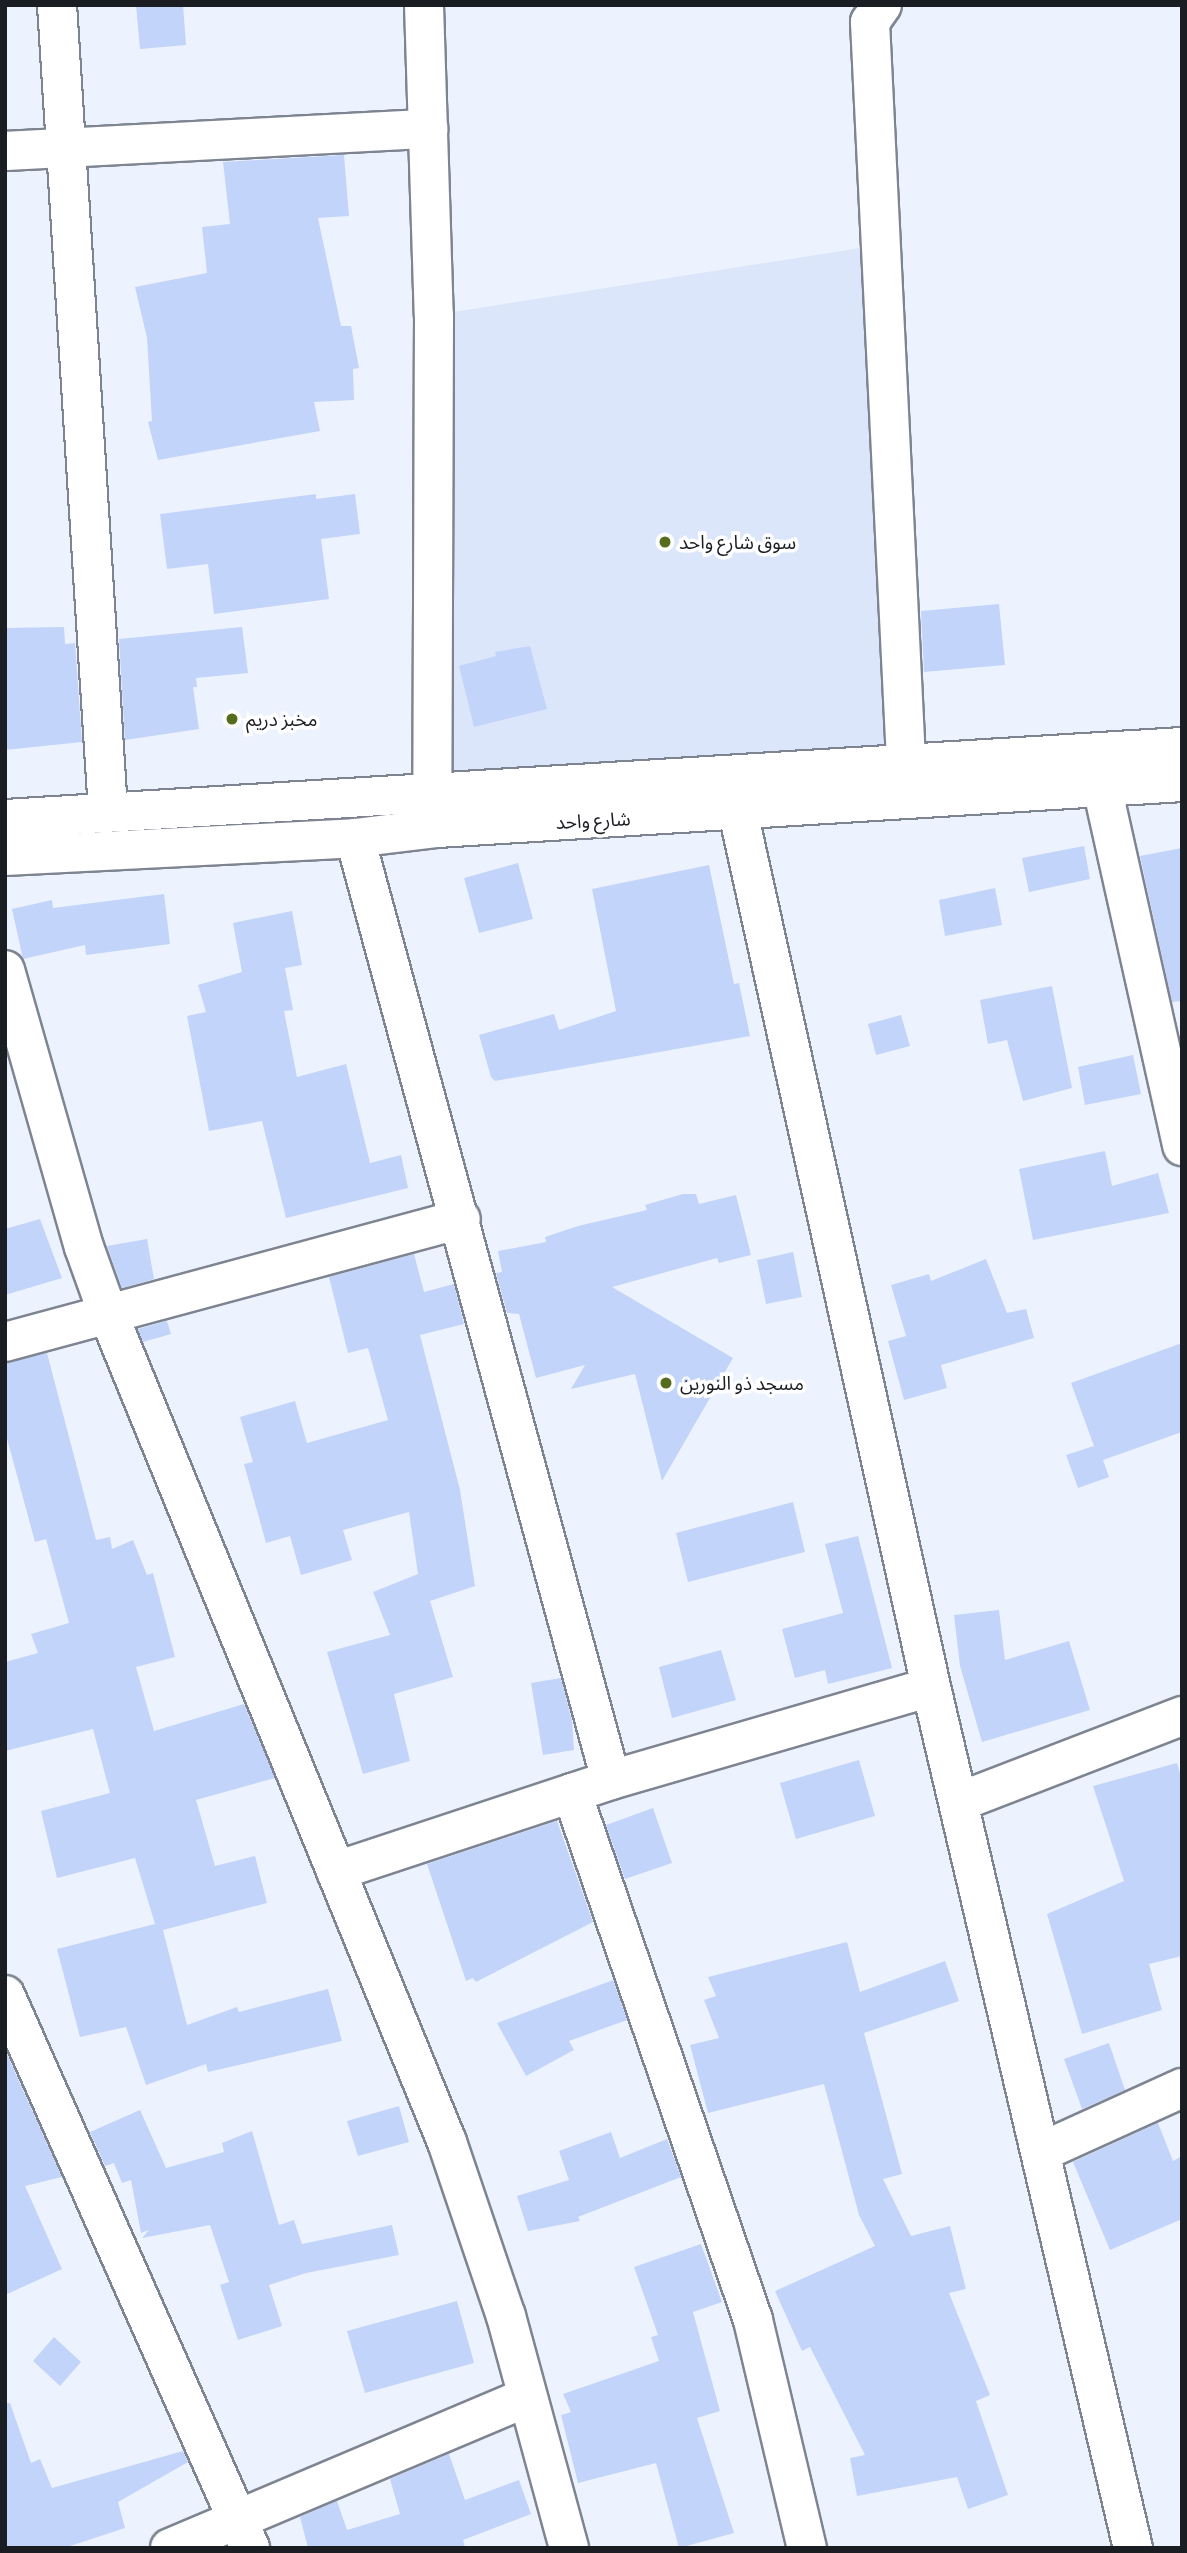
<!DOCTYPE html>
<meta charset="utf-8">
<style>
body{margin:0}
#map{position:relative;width:1187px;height:2553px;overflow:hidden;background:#edf3fe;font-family:Commissioner,"Noto Sans Arabic",sans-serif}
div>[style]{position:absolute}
.built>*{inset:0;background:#dce6fb}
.building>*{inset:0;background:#c2d4f9}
.roads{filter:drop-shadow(2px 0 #7e8491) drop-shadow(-2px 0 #7e8491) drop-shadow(0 2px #7e8491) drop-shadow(0 -2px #7e8491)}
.street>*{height:38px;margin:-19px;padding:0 19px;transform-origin:19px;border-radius:19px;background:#fff}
.secondary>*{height:38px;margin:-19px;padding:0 19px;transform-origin:19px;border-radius:19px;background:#fff}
.dots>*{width:19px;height:19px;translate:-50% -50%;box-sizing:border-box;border:4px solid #fff;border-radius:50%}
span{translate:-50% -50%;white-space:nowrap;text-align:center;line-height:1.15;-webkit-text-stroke:7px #fff;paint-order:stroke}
.poi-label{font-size:19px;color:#1a1d22}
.left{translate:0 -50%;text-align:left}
.street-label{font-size:19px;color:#1a1d22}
.frame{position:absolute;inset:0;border:7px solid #1a1d22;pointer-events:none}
</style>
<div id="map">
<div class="built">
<div style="clip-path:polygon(879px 245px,907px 768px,438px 799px,434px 315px)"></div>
</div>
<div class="building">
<div style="clip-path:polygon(136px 5px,183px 5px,186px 45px,140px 49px)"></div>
<div style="clip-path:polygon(344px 155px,349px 216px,318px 218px,341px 326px,351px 326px,359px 368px,353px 369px,354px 400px,314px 402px,320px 431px,158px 460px,148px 422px,152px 421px,147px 338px,135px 287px,207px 273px,202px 227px,230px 224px,223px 162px)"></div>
<div style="clip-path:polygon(316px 494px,316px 499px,355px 494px,360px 534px,321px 539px,329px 599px,214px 614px,208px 564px,167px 569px,160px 514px)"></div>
<div style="clip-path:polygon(999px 604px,1005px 665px,924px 672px,921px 611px)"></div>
<div style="clip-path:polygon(64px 627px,65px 644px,75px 643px,82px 742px,5px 750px,5px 628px)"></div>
<div style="clip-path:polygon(242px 627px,248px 673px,196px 678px,197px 687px,193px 687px,199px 729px,125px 740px,119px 639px)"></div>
<div style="clip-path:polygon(530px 646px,547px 709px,474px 727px,459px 666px,496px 656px,495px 652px)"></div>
<div style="clip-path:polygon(1084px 846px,1090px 879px,1029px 892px,1022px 858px)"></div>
<div style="clip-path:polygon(1182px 848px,1182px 1001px,1172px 1002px,1140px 856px)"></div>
<div style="clip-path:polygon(518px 863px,533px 919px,479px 933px,464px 878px)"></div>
<div style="clip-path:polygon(709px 865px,734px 984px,739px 983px,750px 1036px,495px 1081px,491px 1077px,479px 1035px,554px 1014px,559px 1030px,616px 1011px,592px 889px)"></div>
<div style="clip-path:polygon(995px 888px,1002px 925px,945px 936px,939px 900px)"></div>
<div style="clip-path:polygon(164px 894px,170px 944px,86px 955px,85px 945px,23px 959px,12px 909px,52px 900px,53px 908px)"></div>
<div style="clip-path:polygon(292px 911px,302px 965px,285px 968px,293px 1010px,284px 1011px,297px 1077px,346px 1064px,370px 1163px,401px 1155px,408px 1188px,286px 1218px,262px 1121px,209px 1131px,187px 1016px,206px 1012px,198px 985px,242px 972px,233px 923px)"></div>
<div style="clip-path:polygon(1052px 986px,1072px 1088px,1023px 1101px,1007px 1040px,988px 1044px,980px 1000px)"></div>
<div style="clip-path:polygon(901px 1015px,910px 1046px,876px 1055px,868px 1024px)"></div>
<div style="clip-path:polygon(1133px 1055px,1141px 1094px,1085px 1105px,1078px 1067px)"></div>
<div style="clip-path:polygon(1105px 1151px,1112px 1186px,1158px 1173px,1169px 1213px,1033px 1240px,1019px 1169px)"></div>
<div style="clip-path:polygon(683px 1194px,696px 1194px,699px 1204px,736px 1195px,751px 1255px,719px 1263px,717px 1258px,612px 1287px,733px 1358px,662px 1481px,635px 1374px,571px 1389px,585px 1365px,536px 1378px,519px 1314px,507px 1313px,496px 1273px,502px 1272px,498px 1251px,546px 1242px,545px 1237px,578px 1226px,647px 1210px,645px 1205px)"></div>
<div style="clip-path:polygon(40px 1219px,62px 1278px,5px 1295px,5px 1229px)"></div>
<div style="clip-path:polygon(147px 1239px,154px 1279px,122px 1288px,107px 1246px)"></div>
<div style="clip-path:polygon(793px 1252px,802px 1297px,766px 1304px,757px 1260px)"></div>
<div style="clip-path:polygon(414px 1254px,424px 1292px,454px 1284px,464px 1324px,420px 1335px,460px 1490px,475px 1586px,430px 1601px,453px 1677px,394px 1694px,410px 1761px,363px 1774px,327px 1652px,390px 1635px,373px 1592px,418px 1574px,409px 1512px,343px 1530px,352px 1560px,301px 1575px,290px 1536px,266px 1543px,244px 1464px,253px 1462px,240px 1417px,295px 1401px,307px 1443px,388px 1420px,368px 1348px,348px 1353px,329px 1277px)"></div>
<div style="clip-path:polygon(986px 1259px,1007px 1313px,1026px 1309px,1034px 1338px,941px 1365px,947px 1388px,904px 1400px,888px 1341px,906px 1336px,891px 1285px,929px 1274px,931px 1281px)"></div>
<div style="clip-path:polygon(167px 1321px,171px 1334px,143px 1342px,138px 1329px)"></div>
<div style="clip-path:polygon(1182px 1343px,1182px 1432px,1103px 1460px,1109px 1477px,1078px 1488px,1066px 1455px,1094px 1446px,1071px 1383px)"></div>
<div style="clip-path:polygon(47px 1353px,96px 1540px,110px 1537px,112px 1549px,133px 1540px,147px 1575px,153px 1573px,175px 1657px,136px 1667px,154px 1731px,244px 1704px,275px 1778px,196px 1800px,215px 1866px,255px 1856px,267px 1903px,163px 1930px,187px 2025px,237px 2007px,239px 2012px,328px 1989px,342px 2041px,208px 2072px,206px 2064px,146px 2085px,126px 2027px,80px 2037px,57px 1949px,155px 1924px,135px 1858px,57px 1878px,41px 1811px,110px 1793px,93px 1729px,5px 1751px,5px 1662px,38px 1653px,31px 1634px,69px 1623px,46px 1539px,35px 1542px,5px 1431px,5px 1363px)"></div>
<div style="clip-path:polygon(793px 1502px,805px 1552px,688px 1582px,676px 1533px)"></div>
<div style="clip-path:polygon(858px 1536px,892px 1668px,828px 1684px,825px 1670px,795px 1678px,782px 1629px,843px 1613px,825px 1544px)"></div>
<div style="clip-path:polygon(999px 1610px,1005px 1660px,1069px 1641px,1090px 1710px,982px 1742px,960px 1666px,954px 1615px)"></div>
<div style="clip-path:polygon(721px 1650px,736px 1700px,672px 1718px,659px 1667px)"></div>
<div style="clip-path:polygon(561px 1678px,572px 1721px,574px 1750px,543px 1755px,531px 1683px)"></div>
<div style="clip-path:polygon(859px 1760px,875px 1816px,796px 1839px,780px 1783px)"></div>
<div style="clip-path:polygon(1177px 1763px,1182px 1780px,1182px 1956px,1149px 1964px,1162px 2010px,1082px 2034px,1047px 1914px,1124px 1881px,1093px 1786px)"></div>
<div style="clip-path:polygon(653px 1808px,672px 1863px,625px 1879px,606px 1825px)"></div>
<div style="clip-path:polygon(557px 1821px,593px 1922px,476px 1982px,473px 1978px,466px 1981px,427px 1864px)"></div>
<div style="clip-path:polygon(847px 1942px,860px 1992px,945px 1961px,959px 2001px,864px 2033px,902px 2174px,883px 2179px,911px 2236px,950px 2226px,966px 2289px,949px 2293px,990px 2395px,976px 2401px,1008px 2495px,968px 2509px,957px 2477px,857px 2496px,850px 2458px,865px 2455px,810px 2347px,802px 2351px,775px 2291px,875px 2246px,859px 2215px,824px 2084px,708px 2113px,690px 2045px,719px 2038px,704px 2000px,716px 1996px,708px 1977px)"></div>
<div style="clip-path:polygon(613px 1980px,627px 2020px,569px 2041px,574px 2050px,526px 2076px,497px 2023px)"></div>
<div style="clip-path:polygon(1109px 2043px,1125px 2090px,1082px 2109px,1064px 2059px)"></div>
<div style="clip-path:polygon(5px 2050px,62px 2177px,25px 2186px,62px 2269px,5px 2295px)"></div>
<div style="clip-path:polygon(399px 2106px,409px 2142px,358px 2156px,347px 2121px)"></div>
<div style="clip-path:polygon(140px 2110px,166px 2168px,224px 2152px,222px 2143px,252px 2131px,279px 2225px,294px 2220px,302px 2244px,392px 2225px,399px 2255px,306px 2273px,269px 2285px,282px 2326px,238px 2340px,220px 2285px,229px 2282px,210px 2225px,142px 2238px,149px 2230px,141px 2233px,131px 2180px,122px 2183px,114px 2163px,105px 2166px,90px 2132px)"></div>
<div style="clip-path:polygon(1158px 2123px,1173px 2161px,1182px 2156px,1182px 2219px,1110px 2250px,1073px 2162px)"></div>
<div style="clip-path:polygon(611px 2132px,620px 2158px,667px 2139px,681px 2177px,578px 2217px,580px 2221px,528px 2231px,517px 2196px,569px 2180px,559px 2151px)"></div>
<div style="clip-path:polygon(701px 2244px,722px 2302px,693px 2312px,720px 2411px,697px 2418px,734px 2533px,679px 2548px,656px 2463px,578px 2483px,561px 2415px,571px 2412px,563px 2394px,659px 2361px,651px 2337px,658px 2335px,634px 2267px)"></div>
<div style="clip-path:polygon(457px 2301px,474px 2363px,365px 2393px,347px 2331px)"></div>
<div style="clip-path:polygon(54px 2337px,81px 2362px,60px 2386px,33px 2361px)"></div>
<div style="clip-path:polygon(5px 2403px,10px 2403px,31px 2463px,40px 2459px,52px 2488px,183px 2451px,188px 2462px,118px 2502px,125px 2528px,64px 2548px,5px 2548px)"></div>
<div style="clip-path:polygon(449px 2454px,465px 2500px,519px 2480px,531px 2514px,463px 2540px,465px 2548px,308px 2548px,300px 2517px,337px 2501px,347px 2530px,400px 2514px,390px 2479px)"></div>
</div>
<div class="roads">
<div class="street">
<div style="left:57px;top:5px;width:809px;rotate:86.38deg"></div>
<div style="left:424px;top:5px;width:310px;rotate:88.2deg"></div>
<div style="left:434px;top:315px;width:480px;rotate:90.2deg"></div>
<div style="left:882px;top:5px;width:21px;rotate:125deg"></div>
<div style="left:870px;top:22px;width:741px;rotate:87.21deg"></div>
<div style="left:5px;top:151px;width:424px;rotate:-3deg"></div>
<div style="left:1102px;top:787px;width:368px;rotate:77.4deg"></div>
<div style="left:355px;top:838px;width:976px;rotate:74.8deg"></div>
<div style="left:5px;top:970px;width:288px;rotate:74.1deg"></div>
<div style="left:84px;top:1247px;width:68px;rotate:70.2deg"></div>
<div style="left:107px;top:1311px;width:898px;rotate:67.75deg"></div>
<div style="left:447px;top:2142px;width:184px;rotate:71.3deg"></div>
<div style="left:506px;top:2316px;width:240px;rotate:74.8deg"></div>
<div style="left:5px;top:1342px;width:472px;rotate:-15.1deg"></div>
<div style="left:572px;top:1793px;width:557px;rotate:71.04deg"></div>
<div style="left:753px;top:2320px;width:234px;rotate:76.7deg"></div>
<div style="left:959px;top:1802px;width:239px;rotate:-21.1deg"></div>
<div style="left:336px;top:1871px;width:290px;rotate:-18.3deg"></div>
<div style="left:611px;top:1780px;width:333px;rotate:-16.2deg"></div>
<div style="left:5px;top:1995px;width:605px;rotate:66.1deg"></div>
<div style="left:1041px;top:2152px;width:155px;rotate:-24.4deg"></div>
<div style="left:170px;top:2548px;width:388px;rotate:-22.9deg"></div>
</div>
<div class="secondary">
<div style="left:738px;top:812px;width:896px;rotate:77.56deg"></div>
<div style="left:931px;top:1687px;width:884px;rotate:76.8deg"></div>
<div style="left:5px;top:819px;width:1179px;rotate:-3.5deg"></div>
<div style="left:5px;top:856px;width:350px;rotate:-2.9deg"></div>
<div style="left:355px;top:838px;width:83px;rotate:-7deg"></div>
<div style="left:437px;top:828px;width:746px;rotate:-3.53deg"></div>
</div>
</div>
<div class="dots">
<div style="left:665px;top:542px;background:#556c1d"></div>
<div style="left:232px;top:719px;background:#556c1d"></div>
<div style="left:666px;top:1383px;background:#556c1d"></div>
</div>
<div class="poi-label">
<span class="left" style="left:679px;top:542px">سوق شارع واحد</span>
<span class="left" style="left:246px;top:719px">مخبز دريم</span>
<span class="left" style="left:680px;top:1383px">مسجد ذو النورين</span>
</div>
<div class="street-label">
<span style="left:593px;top:820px;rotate:-3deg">شارع واحد</span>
</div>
<div class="frame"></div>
</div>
